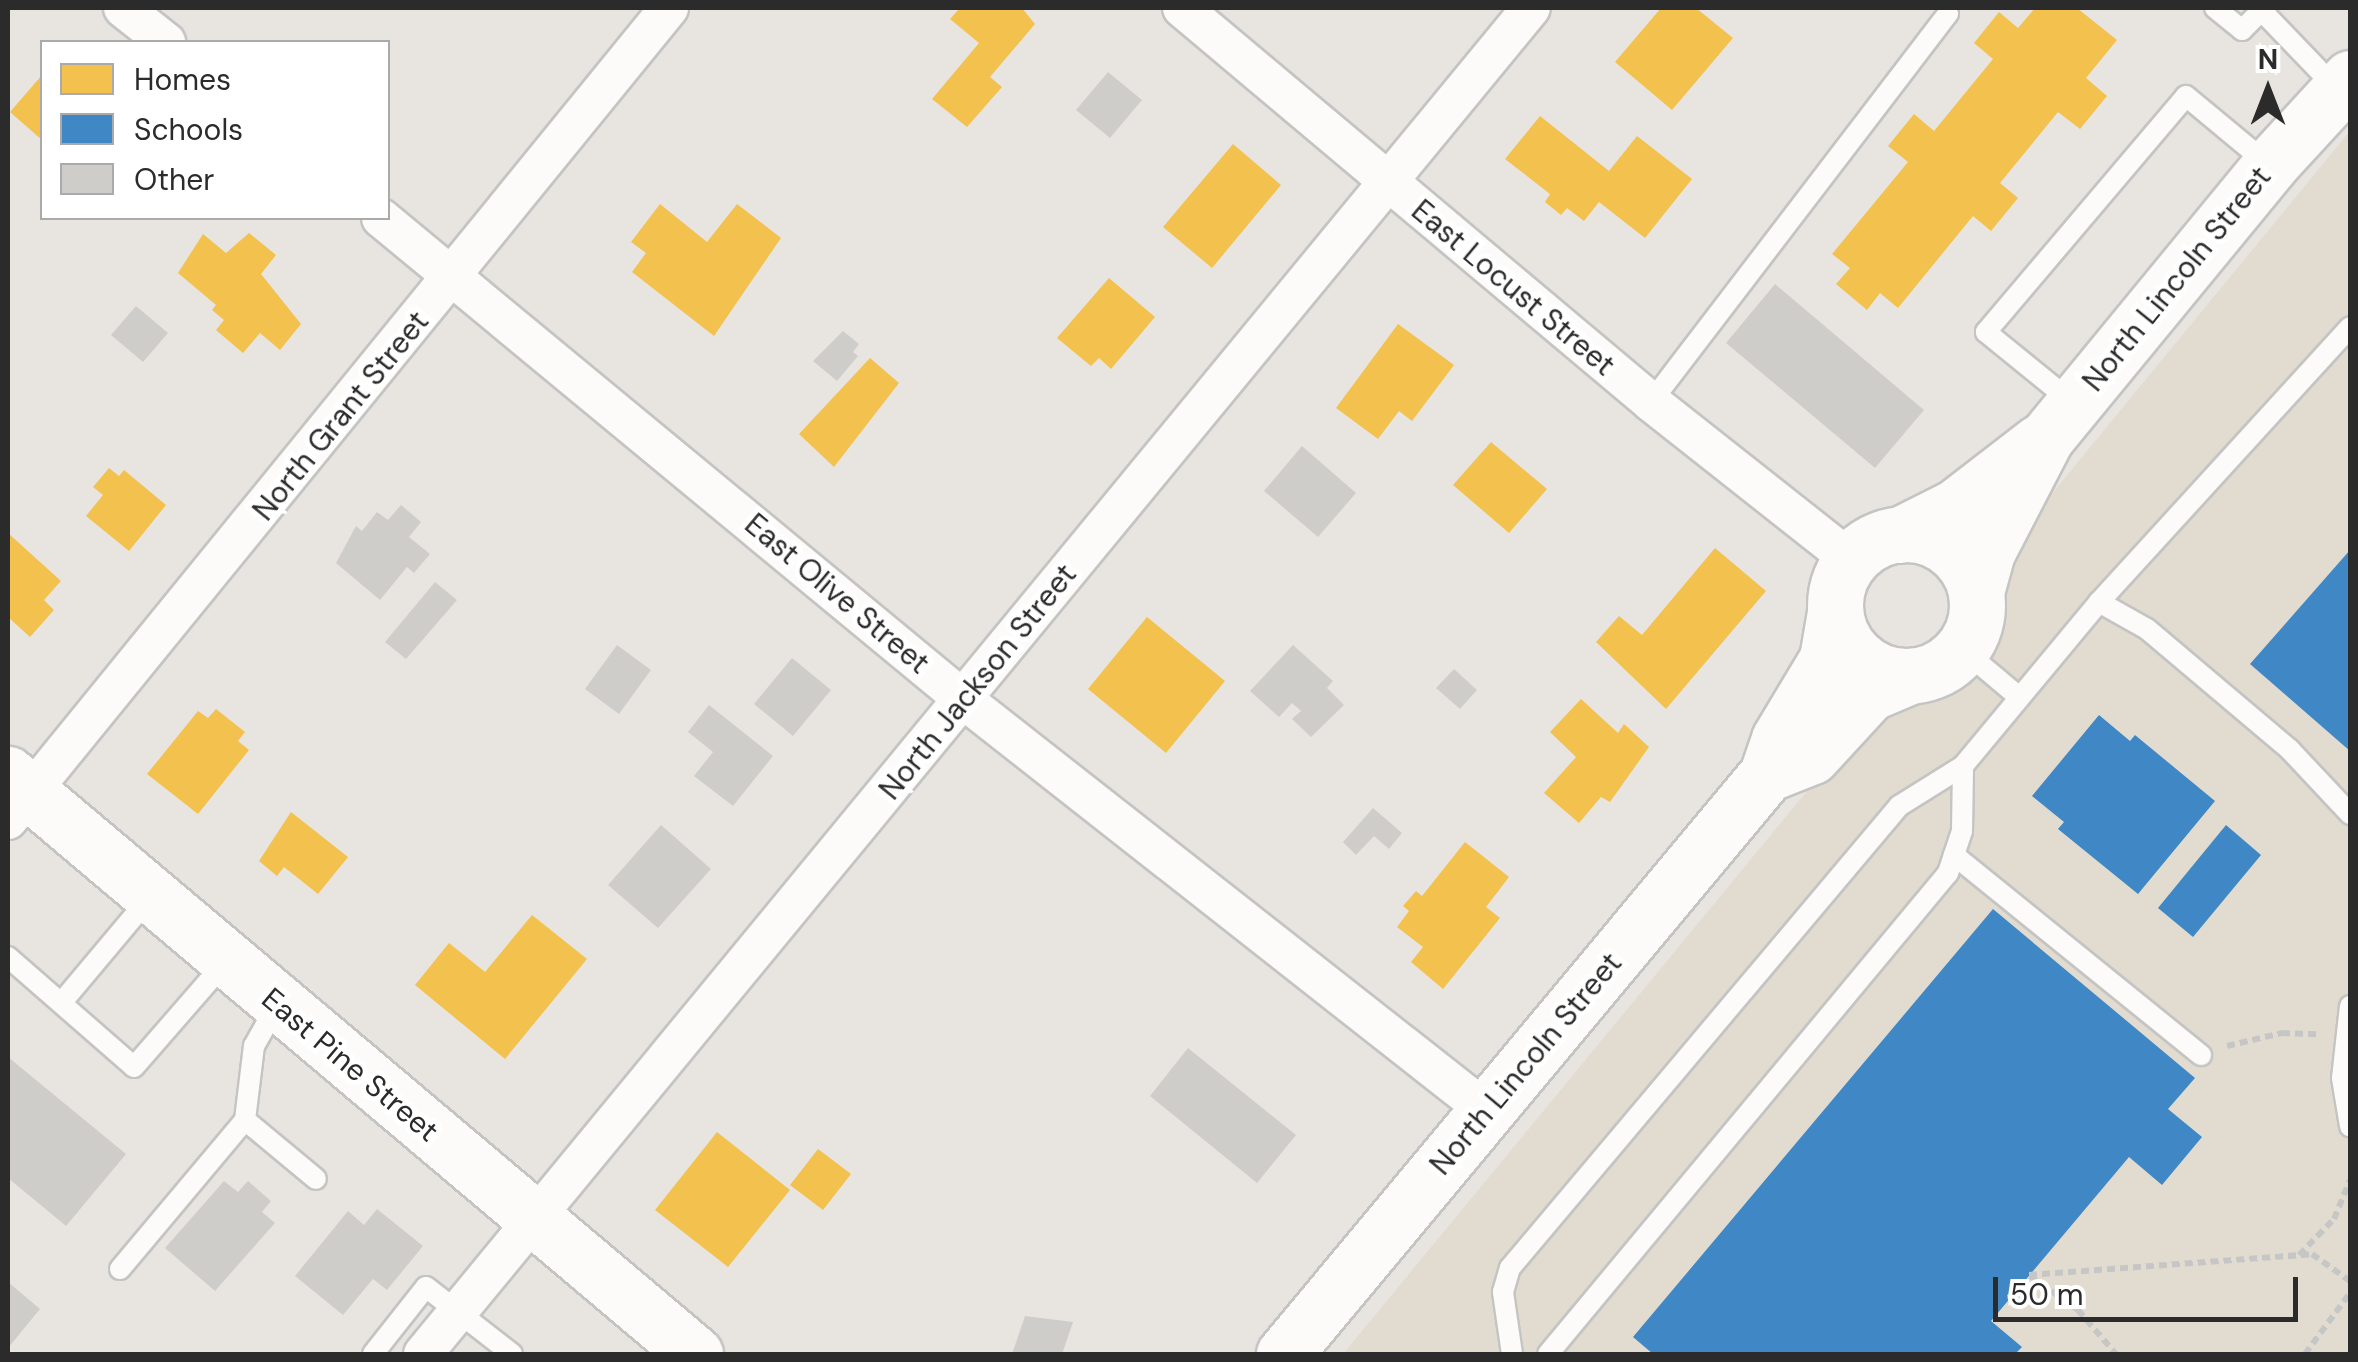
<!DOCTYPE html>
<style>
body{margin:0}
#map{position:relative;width:2358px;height:1362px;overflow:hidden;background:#e8e5e1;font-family:"DM Sans",sans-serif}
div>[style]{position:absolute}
.education>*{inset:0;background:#e2dcd0}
.homes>*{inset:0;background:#f2c14e}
.schools>*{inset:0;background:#3f88c5}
.building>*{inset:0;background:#cfcdca}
.path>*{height:6px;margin-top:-3px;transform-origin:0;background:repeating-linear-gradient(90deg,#c6c6c6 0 8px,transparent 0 13px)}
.roads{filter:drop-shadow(2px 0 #c4c4c3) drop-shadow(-2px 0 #c4c4c3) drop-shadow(0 2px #c4c4c3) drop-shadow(0 -2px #c4c4c3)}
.lane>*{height:20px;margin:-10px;padding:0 10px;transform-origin:10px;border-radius:10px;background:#fcfbfa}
.street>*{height:38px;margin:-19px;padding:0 19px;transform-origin:19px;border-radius:19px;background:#fcfbfa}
.secondary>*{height:55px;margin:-27.5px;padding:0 27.5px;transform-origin:27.5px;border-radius:27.5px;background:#fcfbfa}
.secondary>.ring{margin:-27.5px;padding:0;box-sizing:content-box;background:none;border:55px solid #fcfbfa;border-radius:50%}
span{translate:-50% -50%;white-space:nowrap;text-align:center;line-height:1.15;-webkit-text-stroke:10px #fff;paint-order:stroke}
.street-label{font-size:30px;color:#2b2b2b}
.frame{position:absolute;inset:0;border:10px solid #2b2b2b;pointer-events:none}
.legend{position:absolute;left:40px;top:40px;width:350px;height:180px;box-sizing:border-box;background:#fff;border:2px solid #aaa;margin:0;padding:12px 18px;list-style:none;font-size:30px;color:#2b2b2b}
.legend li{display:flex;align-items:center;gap:20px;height:50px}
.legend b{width:50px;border:2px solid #aaa}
.north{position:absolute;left:2218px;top:40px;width:100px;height:100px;-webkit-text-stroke:8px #fff;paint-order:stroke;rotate:0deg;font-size:28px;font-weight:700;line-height:40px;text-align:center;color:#2b2b2b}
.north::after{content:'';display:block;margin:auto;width:35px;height:45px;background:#2b2b2b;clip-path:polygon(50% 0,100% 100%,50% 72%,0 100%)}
.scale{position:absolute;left:1993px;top:1277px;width:305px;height:45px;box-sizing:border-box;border:5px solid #2b2b2b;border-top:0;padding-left:12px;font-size:30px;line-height:35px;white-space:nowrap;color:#2b2b2b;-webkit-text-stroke:8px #fff;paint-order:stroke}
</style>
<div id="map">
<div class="education">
<div style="clip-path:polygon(2350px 131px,2350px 1354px,1343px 1354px,1985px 575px)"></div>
</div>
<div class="homes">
<div style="clip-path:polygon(960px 8px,1022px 8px,1035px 24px,990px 77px,1002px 87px,967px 127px,932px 99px,979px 43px,950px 19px)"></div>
<div style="clip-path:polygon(1661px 8px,1696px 8px,1733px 38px,1672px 110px,1615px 62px)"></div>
<div style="clip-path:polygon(2035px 8px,2077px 8px,2117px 40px,2086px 78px,2107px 96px,2080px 129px,2058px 112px,2000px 183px,2018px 198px,1991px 231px,1973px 216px,1898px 308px,1880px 293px,1867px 310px,1836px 284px,1850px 268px,1832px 254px,1908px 162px,1888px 146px,1914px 114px,1934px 131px,1993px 59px,1974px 43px,1999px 12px,2018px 28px)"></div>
<div style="clip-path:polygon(42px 75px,42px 140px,10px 112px)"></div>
<div style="clip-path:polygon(1540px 116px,1609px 171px,1637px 136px,1692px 179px,1645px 238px,1599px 202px,1584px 221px,1567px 208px,1561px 215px,1545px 202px,1550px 194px,1505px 159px)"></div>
<div style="clip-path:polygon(1233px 144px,1281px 185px,1212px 268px,1163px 227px)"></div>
<div style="clip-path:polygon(660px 204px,707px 242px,737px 204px,781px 238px,714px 336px,632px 272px,646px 253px,631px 242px)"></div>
<div style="clip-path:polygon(249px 233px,276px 255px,261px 274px,301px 324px,280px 350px,260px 333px,243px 353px,216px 330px,224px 320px,212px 310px,216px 305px,178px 273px,203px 234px,226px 253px)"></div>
<div style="clip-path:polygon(1109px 278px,1155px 317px,1111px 369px,1099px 358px,1091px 366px,1057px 338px)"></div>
<div style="clip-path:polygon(1398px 324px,1454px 365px,1412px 421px,1399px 411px,1378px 439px,1336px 408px)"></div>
<div style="clip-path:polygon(870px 358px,899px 383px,834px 467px,799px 434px)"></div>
<div style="clip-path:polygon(1491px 442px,1547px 489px,1509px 533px,1453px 485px)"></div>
<div style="clip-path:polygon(109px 468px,119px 476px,124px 470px,166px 505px,129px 551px,86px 516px,103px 495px,93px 487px)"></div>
<div style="clip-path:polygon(8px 533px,61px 581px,44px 600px,54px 610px,30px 637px,8px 617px)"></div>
<div style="clip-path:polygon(1715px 548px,1766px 591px,1666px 709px,1596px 642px,1619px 616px,1642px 635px)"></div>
<div style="clip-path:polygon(1147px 617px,1225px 681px,1166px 753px,1088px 689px)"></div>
<div style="clip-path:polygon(1581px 699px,1618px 733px,1624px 724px,1649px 747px,1610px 802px,1601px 797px,1579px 823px,1544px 793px,1576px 757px,1550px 732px)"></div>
<div style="clip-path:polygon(216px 709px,245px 732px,238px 741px,249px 750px,198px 814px,147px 774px,198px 711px,208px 718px)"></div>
<div style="clip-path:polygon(291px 812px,348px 857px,318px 894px,284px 867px,277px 876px,259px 861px)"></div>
<div style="clip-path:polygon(1465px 842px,1509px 877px,1486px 907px,1500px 918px,1443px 989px,1411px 962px,1423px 947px,1397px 927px,1409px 911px,1403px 906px,1416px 891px,1422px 896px)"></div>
<div style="clip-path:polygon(532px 915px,587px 959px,505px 1059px,415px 985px,449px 943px,485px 972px)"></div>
<div style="clip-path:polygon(717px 1132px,790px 1190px,728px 1267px,655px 1210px)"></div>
<div style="clip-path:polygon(818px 1149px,851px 1174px,823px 1210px,790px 1185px)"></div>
</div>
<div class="schools">
<div style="clip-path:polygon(2350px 550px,2350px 751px,2250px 664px)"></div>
<div style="clip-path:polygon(2099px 715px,2130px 741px,2135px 735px,2215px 801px,2138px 894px,2058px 829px,2064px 822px,2032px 796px)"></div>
<div style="clip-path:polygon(2226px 825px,2261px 855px,2193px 937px,2158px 908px)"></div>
<div style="clip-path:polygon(1993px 909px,2195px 1078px,2168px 1109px,2202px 1137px,2162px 1185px,2129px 1157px,1991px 1321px,2022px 1347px,2015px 1354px,1653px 1354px,1633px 1337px)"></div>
</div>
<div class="building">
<div style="clip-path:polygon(1108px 72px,1142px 100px,1110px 138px,1076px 110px)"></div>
<div style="clip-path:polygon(1775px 284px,1924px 410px,1875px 468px,1726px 343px)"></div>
<div style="clip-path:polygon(136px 306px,168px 333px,143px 362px,111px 335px)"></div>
<div style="clip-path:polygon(843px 331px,859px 344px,853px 352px,858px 356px,837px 381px,813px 361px)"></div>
<div style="clip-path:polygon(1302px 446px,1356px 493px,1318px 537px,1264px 491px)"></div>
<div style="clip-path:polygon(401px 505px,421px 522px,409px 537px,430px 554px,414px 573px,407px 567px,380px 600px,336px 563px,356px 526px,362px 531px,377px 512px,388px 520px)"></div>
<div style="clip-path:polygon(435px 582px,457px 600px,406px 659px,385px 642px)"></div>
<div style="clip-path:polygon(617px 645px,651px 670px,619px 714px,585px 689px)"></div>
<div style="clip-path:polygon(1293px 645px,1333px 681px,1327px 688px,1344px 705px,1311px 737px,1292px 719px,1301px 711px,1292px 703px,1279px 717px,1250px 691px)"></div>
<div style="clip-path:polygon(792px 658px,831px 690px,793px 736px,754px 704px)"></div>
<div style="clip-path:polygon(1454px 669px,1477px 690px,1460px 709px,1436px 688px)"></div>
<div style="clip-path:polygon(709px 705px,773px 756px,733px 806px,694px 776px,713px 752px,688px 732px)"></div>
<div style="clip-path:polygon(1373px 808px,1402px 833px,1389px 849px,1374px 836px,1356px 855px,1343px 842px)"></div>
<div style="clip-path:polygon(661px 825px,711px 869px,658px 928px,608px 885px)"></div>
<div style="clip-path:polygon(1188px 1048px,1296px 1135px,1257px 1183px,1150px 1096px)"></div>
<div style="clip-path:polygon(8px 1057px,126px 1154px,66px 1226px,8px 1178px)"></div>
<div style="clip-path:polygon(224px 1181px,238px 1192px,248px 1181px,271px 1201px,262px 1212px,275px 1223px,215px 1291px,165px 1248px)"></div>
<div style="clip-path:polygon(377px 1209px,423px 1246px,387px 1290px,373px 1279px,343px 1315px,295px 1276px,348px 1211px,364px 1225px)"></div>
<div style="clip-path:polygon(8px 1282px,40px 1309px,8px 1348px)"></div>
<div style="clip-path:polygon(1025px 1316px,1073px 1322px,1062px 1354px,1012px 1354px)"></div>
</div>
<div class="path">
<div style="left:2227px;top:1046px;width:57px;rotate:-13.3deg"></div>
<div style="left:2282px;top:1033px;width:36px;rotate:2deg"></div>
<div style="left:2299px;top:1255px;width:50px;rotate:-45.8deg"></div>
<div style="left:2334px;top:1219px;width:42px;rotate:-67.7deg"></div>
<div style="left:2029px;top:1275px;width:284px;rotate:-4.2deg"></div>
<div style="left:2312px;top:1254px;width:47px;rotate:35.4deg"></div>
<div style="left:2030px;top:1276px;width:59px;rotate:35.3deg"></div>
<div style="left:2078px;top:1310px;width:58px;rotate:49.2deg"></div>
<div style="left:2305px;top:1354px;width:76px;rotate:-53.6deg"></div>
</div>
<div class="roads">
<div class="lane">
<div style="left:2215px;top:8px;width:35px;rotate:39deg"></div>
<div style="left:2242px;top:30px;width:31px;rotate:-45deg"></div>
<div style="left:2261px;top:10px;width:108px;rotate:46.1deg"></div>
<div style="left:1651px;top:402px;width:489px;rotate:-52.6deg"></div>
<div style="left:2072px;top:402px;width:111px;rotate:-140.9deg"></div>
<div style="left:1986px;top:332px;width:309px;rotate:-49.7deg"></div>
<div style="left:2186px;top:96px;width:107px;rotate:39.7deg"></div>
<div style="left:2099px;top:602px;width:55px;rotate:29.4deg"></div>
<div style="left:2147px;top:629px;width:187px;rotate:40.2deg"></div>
<div style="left:2290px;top:750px;width:88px;rotate:46.8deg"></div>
<div style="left:1962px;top:649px;width:75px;rotate:40.1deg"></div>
<div style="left:1954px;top:855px;width:318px;rotate:39deg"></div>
<div style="left:8px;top:957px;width:167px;rotate:41.1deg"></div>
<div style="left:134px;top:1067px;width:140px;rotate:-49deg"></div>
<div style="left:62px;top:1002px;width:137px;rotate:-50deg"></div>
<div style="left:2350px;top:1006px;width:72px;rotate:96.3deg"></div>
<div style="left:2342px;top:1078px;width:49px;rotate:80.5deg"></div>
<div style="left:245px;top:1120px;width:92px;rotate:39.7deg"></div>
<div style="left:120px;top:1269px;width:194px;rotate:-50deg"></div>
<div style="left:245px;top:1120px;width:75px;rotate:-83.1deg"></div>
<div style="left:254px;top:1046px;width:47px;rotate:-60.7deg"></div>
<div style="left:373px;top:1354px;width:85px;rotate:-51.7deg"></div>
<div style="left:426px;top:1287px;width:109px;rotate:37.9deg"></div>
<div style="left:1512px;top:1354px;width:63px;rotate:-98.3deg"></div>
<div style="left:1503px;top:1292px;width:25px;rotate:-74deg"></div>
<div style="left:1510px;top:1268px;width:604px;rotate:-49.9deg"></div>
<div style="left:1899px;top:806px;width:75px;rotate:-32deg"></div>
<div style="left:1548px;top:1354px;width:626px;rotate:-50.25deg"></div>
<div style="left:1948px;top:873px;width:44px;rotate:-71.6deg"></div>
<div style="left:1962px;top:831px;width:65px;rotate:-89.1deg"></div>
<div style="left:1963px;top:766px;width:213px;rotate:-50.3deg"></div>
<div style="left:2099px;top:602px;width:372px;rotate:-47.6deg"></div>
</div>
<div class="street">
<div style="left:123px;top:8px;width:55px;rotate:38.3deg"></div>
<div style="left:1182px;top:8px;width:613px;rotate:40.03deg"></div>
<div style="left:1651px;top:402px;width:255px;rotate:38.3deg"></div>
<div style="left:381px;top:218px;width:756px;rotate:39.58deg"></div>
<div style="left:964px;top:700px;width:665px;rotate:38.16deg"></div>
<div style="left:8px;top:820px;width:1047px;rotate:-50.85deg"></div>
<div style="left:423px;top:1354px;width:1743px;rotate:-50.54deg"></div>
</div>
<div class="secondary">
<div class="ring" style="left:1835px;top:534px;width:87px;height:87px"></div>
<div style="left:1899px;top:535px;width:63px;rotate:-26.6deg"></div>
<div style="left:1955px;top:507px;width:106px;rotate:-37.7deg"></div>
<div style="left:1976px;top:592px;width:41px;rotate:-74.6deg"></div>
<div style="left:1987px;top:552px;width:128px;rotate:-62.6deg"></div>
<div style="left:2046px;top:438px;width:353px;rotate:-50.6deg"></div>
<div style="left:2270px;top:165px;width:118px;rotate:-47.4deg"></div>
<div style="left:8px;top:774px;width:899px;rotate:40.17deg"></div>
<div style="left:1767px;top:774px;width:48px;rotate:-21.8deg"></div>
<div style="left:1812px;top:756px;width:86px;rotate:-47.4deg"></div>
<div style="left:1870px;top:693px;width:43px;rotate:-23deg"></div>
<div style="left:1284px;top:1354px;width:755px;rotate:-50.21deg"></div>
<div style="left:1767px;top:774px;width:37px;rotate:-71deg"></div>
<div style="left:1779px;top:739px;width:93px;rotate:-59deg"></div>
<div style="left:1827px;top:659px;width:48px;rotate:-80.3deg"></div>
</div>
</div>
<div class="street-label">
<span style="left:2177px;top:279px;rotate:-51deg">North Lincoln Street</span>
<span style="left:1513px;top:288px;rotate:40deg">East Locust Street</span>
<span style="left:341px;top:416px;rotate:-51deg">North Grant Street</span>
<span style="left:837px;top:594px;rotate:40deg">East Olive Street</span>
<span style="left:978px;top:682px;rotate:-51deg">North Jackson Street</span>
<span style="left:1526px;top:1064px;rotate:-50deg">North Lincoln Street</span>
<span style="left:350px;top:1065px;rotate:40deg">East Pine Street</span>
</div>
<div class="frame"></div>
<ul class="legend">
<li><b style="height:28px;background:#f2c14e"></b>Homes</li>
<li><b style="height:28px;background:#3f88c5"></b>Schools</li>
<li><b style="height:28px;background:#cfcdca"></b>Other</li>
</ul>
<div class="north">N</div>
<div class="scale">50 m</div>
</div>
